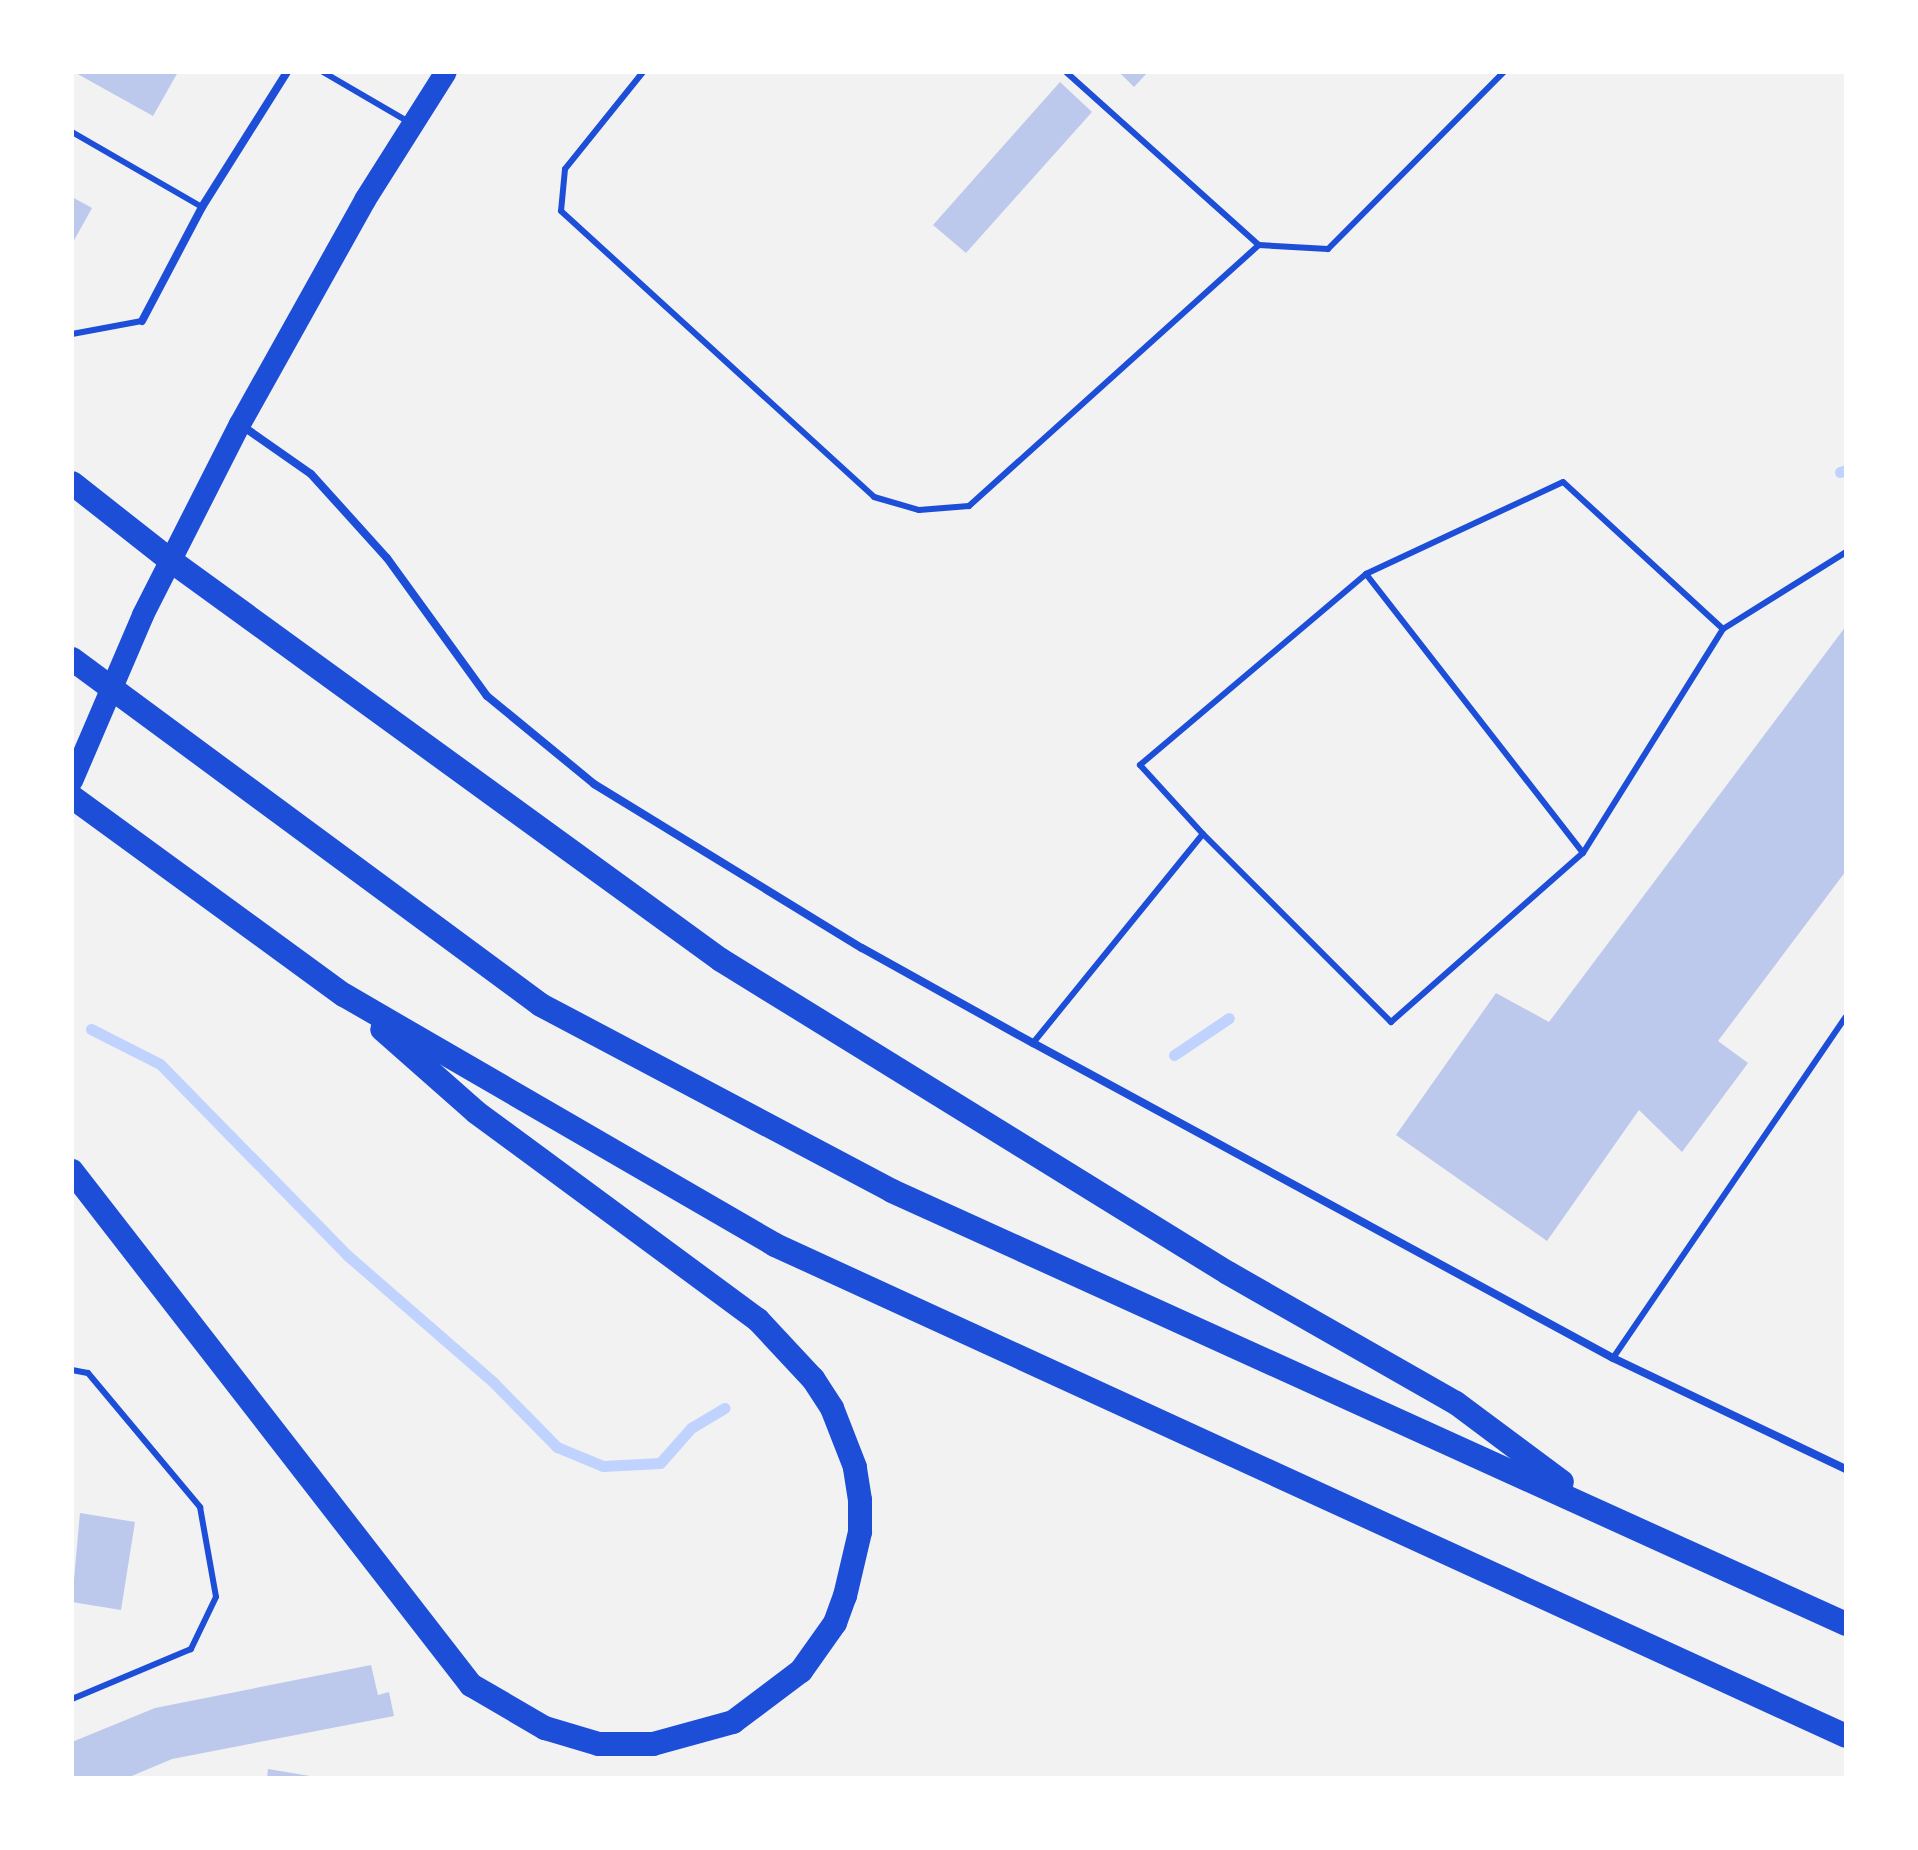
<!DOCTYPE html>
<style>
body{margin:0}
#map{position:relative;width:1918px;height:1850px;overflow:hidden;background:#f2f2f2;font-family:Mulish,sans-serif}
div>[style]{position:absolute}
.stream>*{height:11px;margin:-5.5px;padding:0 5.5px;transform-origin:5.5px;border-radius:5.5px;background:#bfd3fe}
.building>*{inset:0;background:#bdc9ec}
.service>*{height:6px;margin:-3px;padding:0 3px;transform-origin:3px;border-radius:3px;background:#1d4ed8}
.minor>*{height:8px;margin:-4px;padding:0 4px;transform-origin:4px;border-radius:4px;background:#1d4ed8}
.trunk>*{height:22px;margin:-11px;padding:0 11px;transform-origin:11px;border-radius:11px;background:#1d4ed8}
.motorway>*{height:24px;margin:-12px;padding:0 12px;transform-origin:12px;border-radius:12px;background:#1d4ed8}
span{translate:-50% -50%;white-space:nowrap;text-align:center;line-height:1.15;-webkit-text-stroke:7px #fff;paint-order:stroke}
.frame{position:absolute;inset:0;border:74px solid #fff;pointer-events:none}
</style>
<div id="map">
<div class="stream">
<div style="left:1840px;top:472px;width:6px;rotate:-18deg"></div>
<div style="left:91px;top:1029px;width:77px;rotate:26.9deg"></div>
<div style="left:160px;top:1064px;width:267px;rotate:45.6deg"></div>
<div style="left:347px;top:1255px;width:195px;rotate:41deg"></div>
<div style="left:494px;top:1383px;width:90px;rotate:45.5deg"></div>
<div style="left:557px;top:1447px;width:50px;rotate:22.4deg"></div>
<div style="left:603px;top:1466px;width:57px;rotate:-3deg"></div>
<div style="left:660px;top:1463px;width:47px;rotate:-48.5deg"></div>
<div style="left:691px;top:1428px;width:39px;rotate:-31deg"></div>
<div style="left:1174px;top:1055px;width:66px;rotate:-33.9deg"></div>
</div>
<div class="building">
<div style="clip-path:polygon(74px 72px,178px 72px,153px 116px)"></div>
<div style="clip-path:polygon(1119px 72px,1148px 72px,1134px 87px)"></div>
<div style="clip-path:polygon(1060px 82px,1092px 112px,966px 253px,933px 225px)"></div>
<div style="clip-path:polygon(72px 197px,92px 208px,72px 244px)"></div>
<div style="clip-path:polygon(1846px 626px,1846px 871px,1718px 1041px,1748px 1063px,1682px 1152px,1639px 1110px,1547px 1241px,1396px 1135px,1496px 993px,1549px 1022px)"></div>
<div style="clip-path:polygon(80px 1513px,135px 1522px,121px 1610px,72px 1602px)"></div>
<div style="clip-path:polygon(371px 1665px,378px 1695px,389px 1692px,394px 1716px,172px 1759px,127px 1778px,72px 1778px,72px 1742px,155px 1708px)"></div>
<div style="clip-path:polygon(268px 1769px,310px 1776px,310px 1778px,267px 1778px)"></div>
</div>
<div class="service">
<div style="left:323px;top:72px;width:99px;rotate:30.2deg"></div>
<div style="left:643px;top:72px;width:124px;rotate:128.8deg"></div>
<div style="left:565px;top:169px;width:42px;rotate:95.4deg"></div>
<div style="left:561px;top:211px;width:424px;rotate:42.4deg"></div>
<div style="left:874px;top:497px;width:47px;rotate:16.1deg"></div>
<div style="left:919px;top:510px;width:50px;rotate:-4.6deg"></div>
<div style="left:969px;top:506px;width:390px;rotate:-42deg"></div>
<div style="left:1066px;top:72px;width:259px;rotate:41.9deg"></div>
<div style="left:1259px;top:245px;width:69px;rotate:3.3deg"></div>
<div style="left:1328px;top:249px;width:250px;rotate:-45.2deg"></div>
<div style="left:72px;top:132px;width:150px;rotate:30deg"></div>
<div style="left:72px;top:334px;width:71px;rotate:-10.5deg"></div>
<div style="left:1366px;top:574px;width:353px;rotate:52.1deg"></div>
<div style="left:1723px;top:629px;width:145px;rotate:-32deg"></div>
<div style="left:1033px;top:1043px;width:269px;rotate:-50.9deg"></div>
<div style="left:1203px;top:834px;width:266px;rotate:45deg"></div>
<div style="left:1391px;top:1022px;width:256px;rotate:-41.4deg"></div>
<div style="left:1583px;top:853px;width:264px;rotate:-58deg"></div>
<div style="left:1723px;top:629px;width:217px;rotate:-137.4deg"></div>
<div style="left:1563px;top:482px;width:217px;rotate:155deg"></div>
<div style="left:1366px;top:574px;width:296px;rotate:139.8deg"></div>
<div style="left:1140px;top:765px;width:93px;rotate:47.6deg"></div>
<div style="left:1613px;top:1358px;width:413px;rotate:-55.7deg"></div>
<div style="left:72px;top:1370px;width:16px;rotate:11deg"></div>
<div style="left:88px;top:1373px;width:175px;rotate:50.1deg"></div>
<div style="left:200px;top:1507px;width:91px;rotate:79.9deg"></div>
<div style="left:216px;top:1597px;width:58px;rotate:115.7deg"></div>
<div style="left:191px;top:1649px;width:129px;rotate:157.2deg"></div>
</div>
<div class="minor">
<div style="left:142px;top:321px;width:129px;rotate:-62.2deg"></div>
<div style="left:202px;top:207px;width:160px;rotate:-57.8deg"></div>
<div style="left:241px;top:425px;width:85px;rotate:35deg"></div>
<div style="left:311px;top:474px;width:113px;rotate:47.9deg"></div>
<div style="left:387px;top:558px;width:170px;rotate:54.1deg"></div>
<div style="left:487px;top:696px;width:139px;rotate:39.4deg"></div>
<div style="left:594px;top:784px;width:314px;rotate:31.5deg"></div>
<div style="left:862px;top:948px;width:196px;rotate:29.1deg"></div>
<div style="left:1033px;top:1043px;width:660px;rotate:28.51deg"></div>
<div style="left:1613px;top:1358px;width:258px;rotate:25.5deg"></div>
</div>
<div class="trunk">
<div style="left:72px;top:781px;width:181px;rotate:-66.8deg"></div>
<div style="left:143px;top:615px;width:214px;rotate:-63.1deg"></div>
<div style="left:240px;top:424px;width:257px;rotate:-60.8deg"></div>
<div style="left:365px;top:200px;width:151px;rotate:-57.7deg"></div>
</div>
<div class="motorway">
<div style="left:72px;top:483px;width:125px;rotate:38.2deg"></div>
<div style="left:170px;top:560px;width:681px;rotate:35.98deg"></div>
<div style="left:721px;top:960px;width:596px;rotate:31.69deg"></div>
<div style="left:1228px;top:1273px;width:262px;rotate:29.7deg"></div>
<div style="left:1456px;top:1403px;width:132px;rotate:36.7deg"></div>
<div style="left:72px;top:659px;width:583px;rotate:36.42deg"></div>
<div style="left:541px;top:1005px;width:397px;rotate:27.9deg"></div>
<div style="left:892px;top:1191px;width:1048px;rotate:24.41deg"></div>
<div style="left:72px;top:797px;width:336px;rotate:36.1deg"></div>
<div style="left:344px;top:995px;width:498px;rotate:30.1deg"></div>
<div style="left:775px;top:1245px;width:1178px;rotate:24.63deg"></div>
<div style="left:72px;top:1171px;width:651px;rotate:52.18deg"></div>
<div style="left:471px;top:1685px;width:86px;rotate:30.2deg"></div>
<div style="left:545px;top:1728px;width:56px;rotate:16.5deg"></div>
<div style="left:599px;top:1744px;width:54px"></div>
<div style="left:653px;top:1744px;width:83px;rotate:-15.4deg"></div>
<div style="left:733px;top:1722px;width:85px;rotate:-36.9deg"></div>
<div style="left:801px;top:1671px;width:59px;rotate:-54.7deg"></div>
<div style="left:835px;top:1623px;width:29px;rotate:-70deg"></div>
<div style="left:845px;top:1596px;width:66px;rotate:-76.8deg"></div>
<div style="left:860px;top:1532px;width:32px;rotate:-90deg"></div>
<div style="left:860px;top:1500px;width:33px;rotate:-99deg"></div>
<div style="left:855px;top:1467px;width:63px;rotate:-111.3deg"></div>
<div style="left:832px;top:1408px;width:35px;rotate:-123deg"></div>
<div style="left:813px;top:1379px;width:81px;rotate:-133deg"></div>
<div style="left:758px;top:1320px;width:350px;rotate:-143.6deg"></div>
<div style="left:476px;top:1112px;width:125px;rotate:-138.6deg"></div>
</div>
<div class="frame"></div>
</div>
